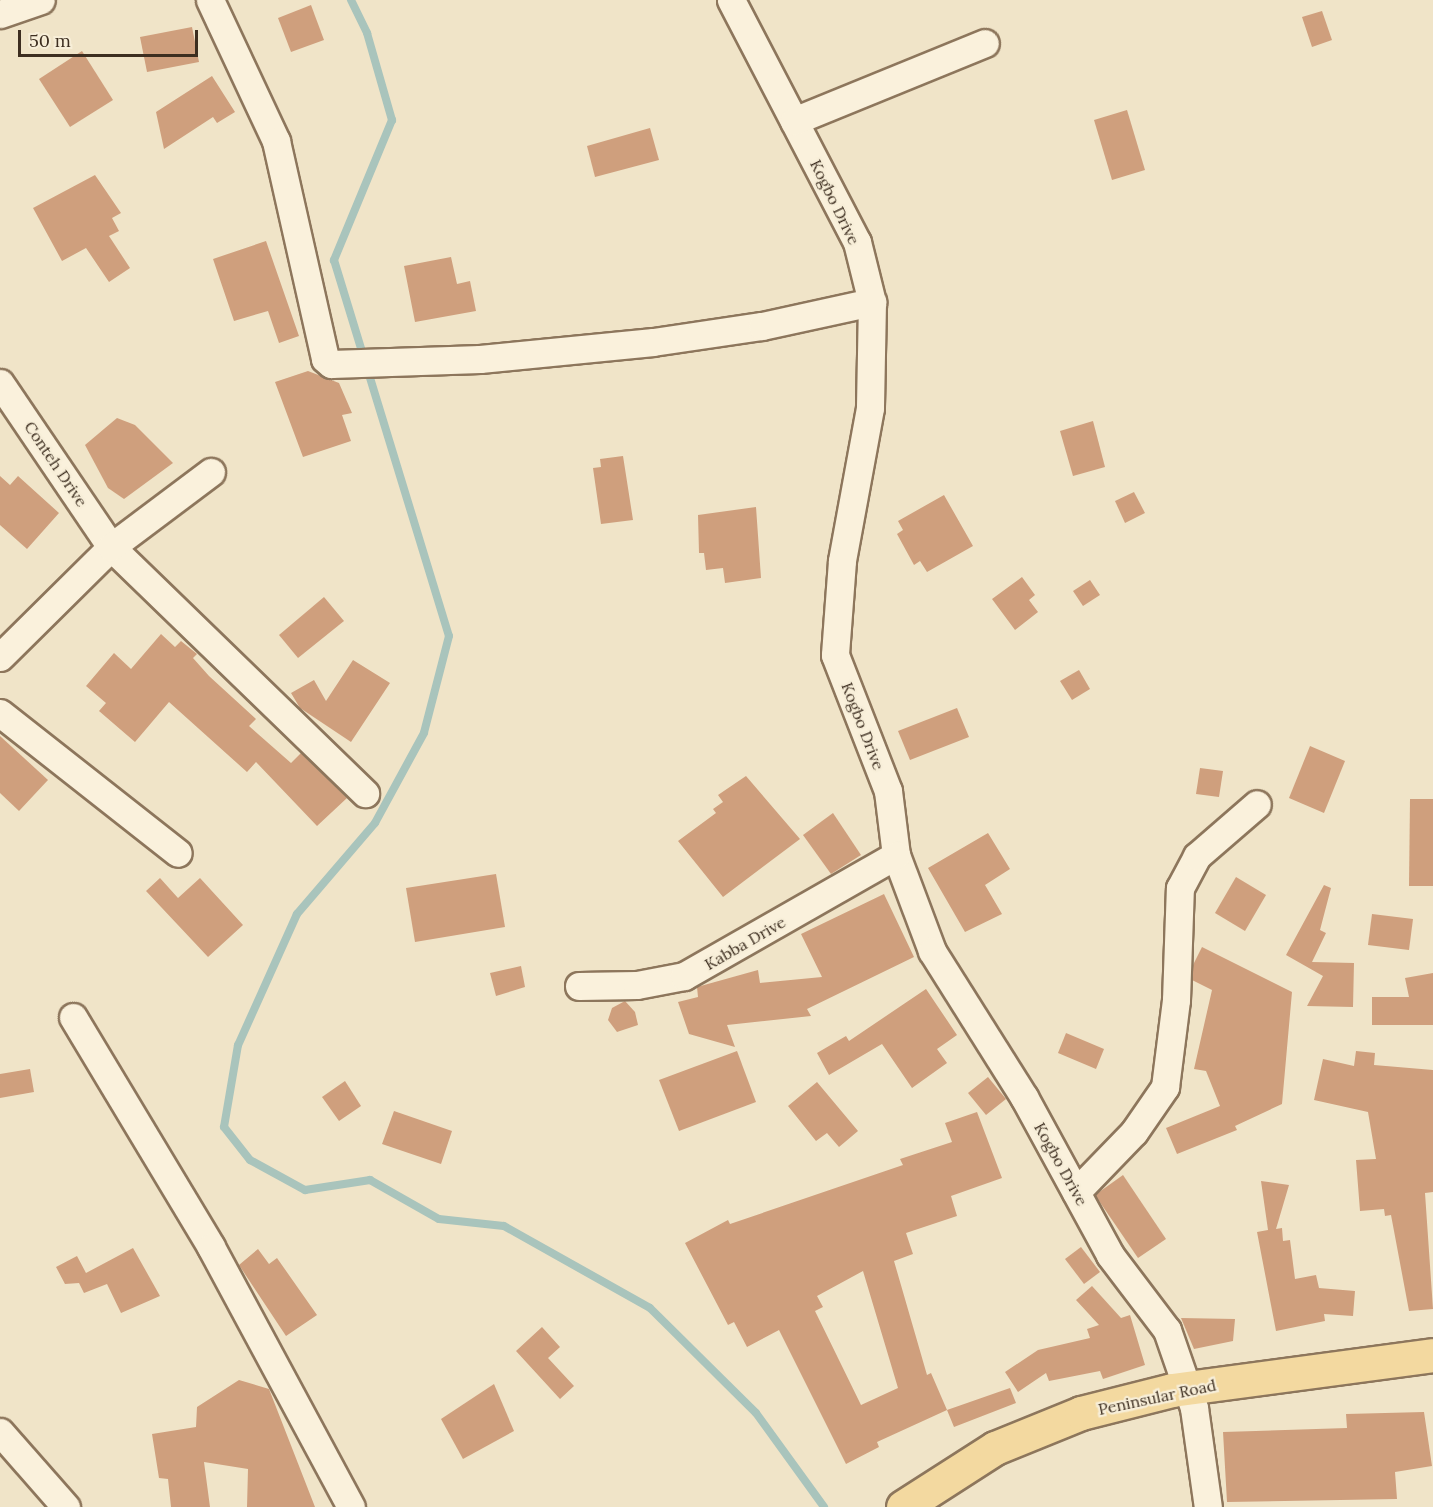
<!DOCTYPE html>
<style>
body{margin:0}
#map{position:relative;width:1433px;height:1507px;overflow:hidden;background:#f0e4c8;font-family:Lora,serif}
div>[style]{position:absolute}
.stream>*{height:8px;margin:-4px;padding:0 4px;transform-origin:4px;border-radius:4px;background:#a9c4bc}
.building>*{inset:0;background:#cf9f7d}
.roads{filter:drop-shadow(2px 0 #8d765c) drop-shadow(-2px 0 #8d765c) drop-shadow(0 2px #8d765c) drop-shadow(0 -2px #8d765c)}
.minor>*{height:27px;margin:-13.5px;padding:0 13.5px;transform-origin:13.5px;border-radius:13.5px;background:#faf1dc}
.primary>*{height:33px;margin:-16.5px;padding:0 16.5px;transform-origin:16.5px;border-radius:16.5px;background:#f3d9a0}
span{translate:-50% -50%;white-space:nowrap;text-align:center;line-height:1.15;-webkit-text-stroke:4.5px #f7eed8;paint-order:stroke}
.street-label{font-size:16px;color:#3d2e20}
.scale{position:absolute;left:18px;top:30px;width:180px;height:27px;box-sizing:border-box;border:3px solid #3d2e20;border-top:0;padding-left:8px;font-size:18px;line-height:21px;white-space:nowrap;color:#3d2e20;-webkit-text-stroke:4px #f7eed8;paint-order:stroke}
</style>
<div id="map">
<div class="stream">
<div style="left:351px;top:0;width:37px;rotate:64deg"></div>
<div style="left:367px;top:33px;width:91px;rotate:74deg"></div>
<div style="left:392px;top:120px;width:152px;rotate:112.5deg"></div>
<div style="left:334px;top:260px;width:393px;rotate:73deg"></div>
<div style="left:449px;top:636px;width:100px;rotate:104.5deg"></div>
<div style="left:424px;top:733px;width:102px;rotate:118.6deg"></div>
<div style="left:375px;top:823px;width:120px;rotate:130.6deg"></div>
<div style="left:297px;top:914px;width:144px;rotate:114.2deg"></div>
<div style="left:238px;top:1045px;width:83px;rotate:99.7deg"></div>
<div style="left:224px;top:1127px;width:42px;rotate:51.8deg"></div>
<div style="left:250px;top:1160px;width:63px;rotate:28.6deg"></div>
<div style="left:305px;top:1190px;width:66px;rotate:-8.7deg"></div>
<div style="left:370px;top:1180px;width:79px;rotate:29.5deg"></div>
<div style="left:439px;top:1219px;width:65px;rotate:6.1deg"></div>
<div style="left:504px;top:1226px;width:167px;rotate:29.3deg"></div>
<div style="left:650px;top:1308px;width:149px;rotate:44.7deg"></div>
<div style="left:756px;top:1413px;width:116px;rotate:54.1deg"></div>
</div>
<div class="building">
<div style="clip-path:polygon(311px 5px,324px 40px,291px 52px,278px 18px)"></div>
<div style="clip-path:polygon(1322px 11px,1332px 40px,1312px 47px,1302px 17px)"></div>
<div style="clip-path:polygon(192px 27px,199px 62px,147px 72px,140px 37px)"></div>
<div style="clip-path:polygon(82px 51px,113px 100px,70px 127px,39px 79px)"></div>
<div style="clip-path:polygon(212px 76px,235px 112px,217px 123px,213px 117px,164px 149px,156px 112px)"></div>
<div style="clip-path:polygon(1127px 110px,1145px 170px,1112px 180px,1094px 120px)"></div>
<div style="clip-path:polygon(650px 128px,659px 160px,595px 177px,587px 146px)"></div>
<div style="clip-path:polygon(95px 175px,121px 213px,112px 218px,119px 231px,109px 236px,130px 268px,109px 282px,86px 248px,62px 261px,33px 208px)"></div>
<div style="clip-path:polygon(266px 241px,299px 336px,279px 343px,268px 311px,234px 321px,213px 259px)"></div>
<div style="clip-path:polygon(451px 257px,457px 284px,470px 281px,476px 311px,415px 322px,404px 266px)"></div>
<div style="clip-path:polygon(308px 371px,339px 383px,352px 413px,342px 415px,351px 441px,303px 457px,275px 382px)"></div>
<div style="clip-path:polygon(117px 418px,135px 425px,173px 463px,124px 499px,108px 488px,85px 445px)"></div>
<div style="clip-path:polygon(1093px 421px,1105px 467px,1073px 476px,1060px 431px)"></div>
<div style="clip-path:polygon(623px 456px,633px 520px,601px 524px,593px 468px,601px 467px,600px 459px)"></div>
<div style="clip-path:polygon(0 476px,10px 485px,18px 476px,59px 513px,27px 549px,0 525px)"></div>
<div style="clip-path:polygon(1134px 492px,1145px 513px,1125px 523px,1115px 501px)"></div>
<div style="clip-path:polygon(944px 495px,973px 546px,927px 572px,920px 561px,914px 565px,897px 534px,903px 530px,898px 521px)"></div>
<div style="clip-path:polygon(756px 507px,761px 578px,725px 583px,723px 568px,706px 570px,704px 553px,699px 553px,698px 515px)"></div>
<div style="clip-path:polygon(1022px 577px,1035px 595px,1029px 600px,1038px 612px,1015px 630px,992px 599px)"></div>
<div style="clip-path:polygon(1090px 580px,1100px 595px,1083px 606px,1073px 591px)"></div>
<div style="clip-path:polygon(324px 597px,344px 621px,298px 658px,279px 635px)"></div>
<div style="clip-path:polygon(161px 634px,175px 647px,181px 641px,197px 654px,193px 658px,209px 676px,256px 719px,249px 726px,291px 763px,301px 753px,347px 798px,317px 826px,256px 762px,247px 772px,169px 702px,135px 742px,99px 711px,106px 703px,86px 686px,114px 653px,131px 669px)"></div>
<div style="clip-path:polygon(353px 660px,390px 683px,351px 742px,300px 708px,291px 693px,314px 680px,326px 701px)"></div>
<div style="clip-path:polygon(1079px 670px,1090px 689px,1072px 700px,1060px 681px)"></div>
<div style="clip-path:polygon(957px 708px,969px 737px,910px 760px,898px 731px)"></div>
<div style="clip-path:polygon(0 736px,48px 780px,19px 811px,0 793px)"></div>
<div style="clip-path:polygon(1310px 746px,1345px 761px,1324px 813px,1289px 798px)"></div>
<div style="clip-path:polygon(1200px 768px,1223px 771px,1219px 797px,1196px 794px)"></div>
<div style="clip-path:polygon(746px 776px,800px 839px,723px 897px,678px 841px,716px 813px,713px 809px,723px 802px,718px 795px)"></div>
<div style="clip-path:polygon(1410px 799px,1433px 799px,1433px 886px,1409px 886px)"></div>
<div style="clip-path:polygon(833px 813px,861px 855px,831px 874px,803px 835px)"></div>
<div style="clip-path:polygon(988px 833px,1010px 869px,985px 885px,1002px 914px,965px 932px,928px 868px)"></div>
<div style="clip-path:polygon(496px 874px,505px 927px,415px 942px,406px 888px)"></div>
<div style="clip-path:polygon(1236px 877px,1266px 895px,1245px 931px,1215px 913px)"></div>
<div style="clip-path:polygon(160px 878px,178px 898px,200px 878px,243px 925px,208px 957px,146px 891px)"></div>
<div style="clip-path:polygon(1324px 885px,1331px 888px,1320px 930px,1326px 933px,1312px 962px,1354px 963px,1353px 1007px,1307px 1006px,1323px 976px,1286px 955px)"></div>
<div style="clip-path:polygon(884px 894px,914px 957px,807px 1009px,811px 1016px,727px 1025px,735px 1047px,689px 1034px,678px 1002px,698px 997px,697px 987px,758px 970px,760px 983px,822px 977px,801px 934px)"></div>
<div style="clip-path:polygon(1372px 914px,1413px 919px,1409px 950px,1368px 945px)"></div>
<div style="clip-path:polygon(1202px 947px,1292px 992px,1282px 1104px,1235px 1126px,1237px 1130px,1177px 1154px,1166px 1128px,1220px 1106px,1206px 1071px,1194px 1069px,1212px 990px,1192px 980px,1193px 965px)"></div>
<div style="clip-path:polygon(521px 966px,525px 987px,496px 996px,490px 973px)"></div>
<div style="clip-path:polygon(1433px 973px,1433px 1025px,1372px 1025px,1372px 997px,1409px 997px,1405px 978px)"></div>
<div style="clip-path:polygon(926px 989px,957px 1035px,937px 1049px,947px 1063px,912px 1088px,882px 1044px,829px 1075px,817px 1053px,846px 1036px,849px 1041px)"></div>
<div style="clip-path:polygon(625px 1001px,635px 1012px,638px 1025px,617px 1032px,608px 1020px,612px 1008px)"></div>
<div style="clip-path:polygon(1066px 1033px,1104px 1049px,1096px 1069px,1058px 1053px)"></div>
<div style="clip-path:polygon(737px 1051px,756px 1102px,679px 1131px,659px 1080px)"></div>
<div style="clip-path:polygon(1356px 1051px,1375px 1053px,1374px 1065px,1433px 1070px,1433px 1192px,1425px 1193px,1433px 1309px,1409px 1311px,1391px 1215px,1385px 1216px,1384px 1209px,1360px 1211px,1356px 1160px,1376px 1159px,1368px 1112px,1314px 1100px,1323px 1059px,1354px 1066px)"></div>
<div style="clip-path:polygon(30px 1069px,34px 1092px,0 1098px,0 1074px)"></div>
<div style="clip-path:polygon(988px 1077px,1006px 1099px,986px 1115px,968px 1093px)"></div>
<div style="clip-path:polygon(345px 1081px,361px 1106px,339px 1121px,322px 1097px)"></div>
<div style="clip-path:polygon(817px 1082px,858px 1131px,839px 1147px,827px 1133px,816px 1141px,788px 1106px)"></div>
<div style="clip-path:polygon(394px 1111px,452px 1131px,441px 1164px,382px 1144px)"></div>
<div style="clip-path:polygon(evenodd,977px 1112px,1002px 1178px,951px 1196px,957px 1216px,906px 1233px,913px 1254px,894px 1261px,927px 1375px,931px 1373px,947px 1410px,1010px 1388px,1016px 1403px,954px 1427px,947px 1410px,877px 1442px,879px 1447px,846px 1464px,779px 1330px,747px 1347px,734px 1322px,728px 1325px,685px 1243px,728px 1220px,730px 1224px,903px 1165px,900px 1159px,952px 1142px,945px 1123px,977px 1112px,863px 1271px,898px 1388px,861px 1405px,815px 1311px,823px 1307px,817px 1296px,863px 1271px)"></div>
<div style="clip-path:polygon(1123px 1175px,1166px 1239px,1138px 1258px,1095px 1195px)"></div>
<div style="clip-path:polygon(1261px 1181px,1289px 1185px,1276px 1229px,1282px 1228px,1283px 1241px,1290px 1240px,1295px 1279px,1316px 1275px,1319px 1288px,1355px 1291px,1353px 1316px,1324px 1314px,1325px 1321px,1276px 1331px,1257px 1232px,1268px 1230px)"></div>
<div style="clip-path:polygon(1081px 1247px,1100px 1272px,1084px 1284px,1065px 1259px)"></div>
<div style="clip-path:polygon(133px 1248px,160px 1296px,121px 1313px,107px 1284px,84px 1293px,79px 1283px,65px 1284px,56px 1267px,77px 1256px,86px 1273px)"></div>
<div style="clip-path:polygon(258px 1249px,269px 1264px,277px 1258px,317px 1315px,286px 1336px,239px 1265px)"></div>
<div style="clip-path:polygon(1092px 1286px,1121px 1318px,1130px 1315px,1145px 1365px,1103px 1379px,1100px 1371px,1049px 1381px,1046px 1373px,1018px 1392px,1005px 1372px,1038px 1350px,1090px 1338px,1087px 1329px,1099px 1325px,1076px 1300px)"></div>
<div style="clip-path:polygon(1181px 1318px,1235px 1319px,1233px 1341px,1194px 1349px)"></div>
<div style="clip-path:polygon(542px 1327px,560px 1347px,548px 1358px,574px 1386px,560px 1399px,516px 1351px)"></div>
<div style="clip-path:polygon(239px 1380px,269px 1389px,315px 1507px,247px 1507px,248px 1469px,204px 1462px,210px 1507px,171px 1507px,168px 1479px,159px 1478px,152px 1434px,196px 1427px,197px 1407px)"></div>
<div style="clip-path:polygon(494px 1384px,514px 1431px,463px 1459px,441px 1419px)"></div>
<div style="clip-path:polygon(1424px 1412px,1432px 1466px,1395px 1472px,1397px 1499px,1227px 1502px,1223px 1432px,1347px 1428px,1346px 1414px)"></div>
</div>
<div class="roads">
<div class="minor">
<div style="left:210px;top:0;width:156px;rotate:64.9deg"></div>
<div style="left:276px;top:141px;width:223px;rotate:77.3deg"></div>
<div style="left:325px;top:359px;width:8px;rotate:40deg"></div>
<div style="left:331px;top:364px;width:149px;rotate:-1.9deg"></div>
<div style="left:480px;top:359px;width:174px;rotate:-5.6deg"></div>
<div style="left:653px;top:342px;width:110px;rotate:-8.4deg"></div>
<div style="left:762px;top:326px;width:113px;rotate:-12.3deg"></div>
<div style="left:731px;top:0;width:273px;rotate:62.5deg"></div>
<div style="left:857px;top:242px;width:62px;rotate:76deg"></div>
<div style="left:872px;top:302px;width:106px;rotate:91.1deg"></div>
<div style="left:870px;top:408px;width:156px;rotate:100.4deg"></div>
<div style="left:842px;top:561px;width:94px;rotate:94.3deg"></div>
<div style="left:835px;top:655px;width:146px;rotate:68.7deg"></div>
<div style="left:888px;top:791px;width:64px;rotate:82.9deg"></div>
<div style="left:896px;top:855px;width:103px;rotate:69.4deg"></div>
<div style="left:932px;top:951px;width:173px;rotate:57.8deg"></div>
<div style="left:1024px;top:1097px;width:180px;rotate:61.4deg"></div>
<div style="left:1110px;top:1255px;width:94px;rotate:52.8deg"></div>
<div style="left:1167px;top:1330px;width:83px;rotate:70.9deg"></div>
<div style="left:1194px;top:1408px;width:100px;rotate:82deg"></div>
<div style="left:0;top:14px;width:43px;rotate:-18.9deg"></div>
<div style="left:794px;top:121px;width:206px;rotate:-22.2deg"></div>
<div style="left:0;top:383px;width:198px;rotate:55.9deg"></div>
<div style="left:111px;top:547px;width:354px;rotate:44.1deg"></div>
<div style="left:0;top:657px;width:156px;rotate:-44.7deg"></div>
<div style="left:111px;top:547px;width:125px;rotate:-36.9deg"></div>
<div style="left:0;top:713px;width:226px;rotate:38.2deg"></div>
<div style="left:579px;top:986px;width:58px;rotate:-1deg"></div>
<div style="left:637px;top:985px;width:48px;rotate:-10.8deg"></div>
<div style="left:684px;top:976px;width:244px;rotate:-29.7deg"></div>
<div style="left:73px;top:1017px;width:268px;rotate:59deg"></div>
<div style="left:211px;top:1247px;width:295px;rotate:61.7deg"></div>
<div style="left:1076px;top:1192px;width:83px;rotate:-46deg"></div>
<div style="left:1134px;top:1132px;width:55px;rotate:-55.4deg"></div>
<div style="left:1165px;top:1087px;width:88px;rotate:-82.8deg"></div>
<div style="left:1176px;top:1000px;width:112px;rotate:-88deg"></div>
<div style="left:1180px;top:888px;width:36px;rotate:-62deg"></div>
<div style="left:1197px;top:856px;width:79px;rotate:-40.9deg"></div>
<div style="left:0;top:1432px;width:100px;rotate:48.7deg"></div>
</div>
<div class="primary">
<div style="left:903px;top:1507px;width:109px;rotate:-32.7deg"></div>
<div style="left:995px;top:1448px;width:93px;rotate:-22.1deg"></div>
<div style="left:1081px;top:1413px;width:94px;rotate:-14.2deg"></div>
<div style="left:1172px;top:1390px;width:263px;rotate:-7.6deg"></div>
</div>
</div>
<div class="street-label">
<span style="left:835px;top:202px;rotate:64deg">Kogbo Drive</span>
<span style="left:56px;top:464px;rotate:56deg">Conteh Drive</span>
<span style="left:863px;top:726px;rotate:69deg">Kogbo Drive</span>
<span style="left:745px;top:943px;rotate:-30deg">Kabba Drive</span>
<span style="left:1061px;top:1164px;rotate:61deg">Kogbo Drive</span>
<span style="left:1157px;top:1397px;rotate:-12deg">Peninsular Road</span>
</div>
<div class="scale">50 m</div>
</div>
